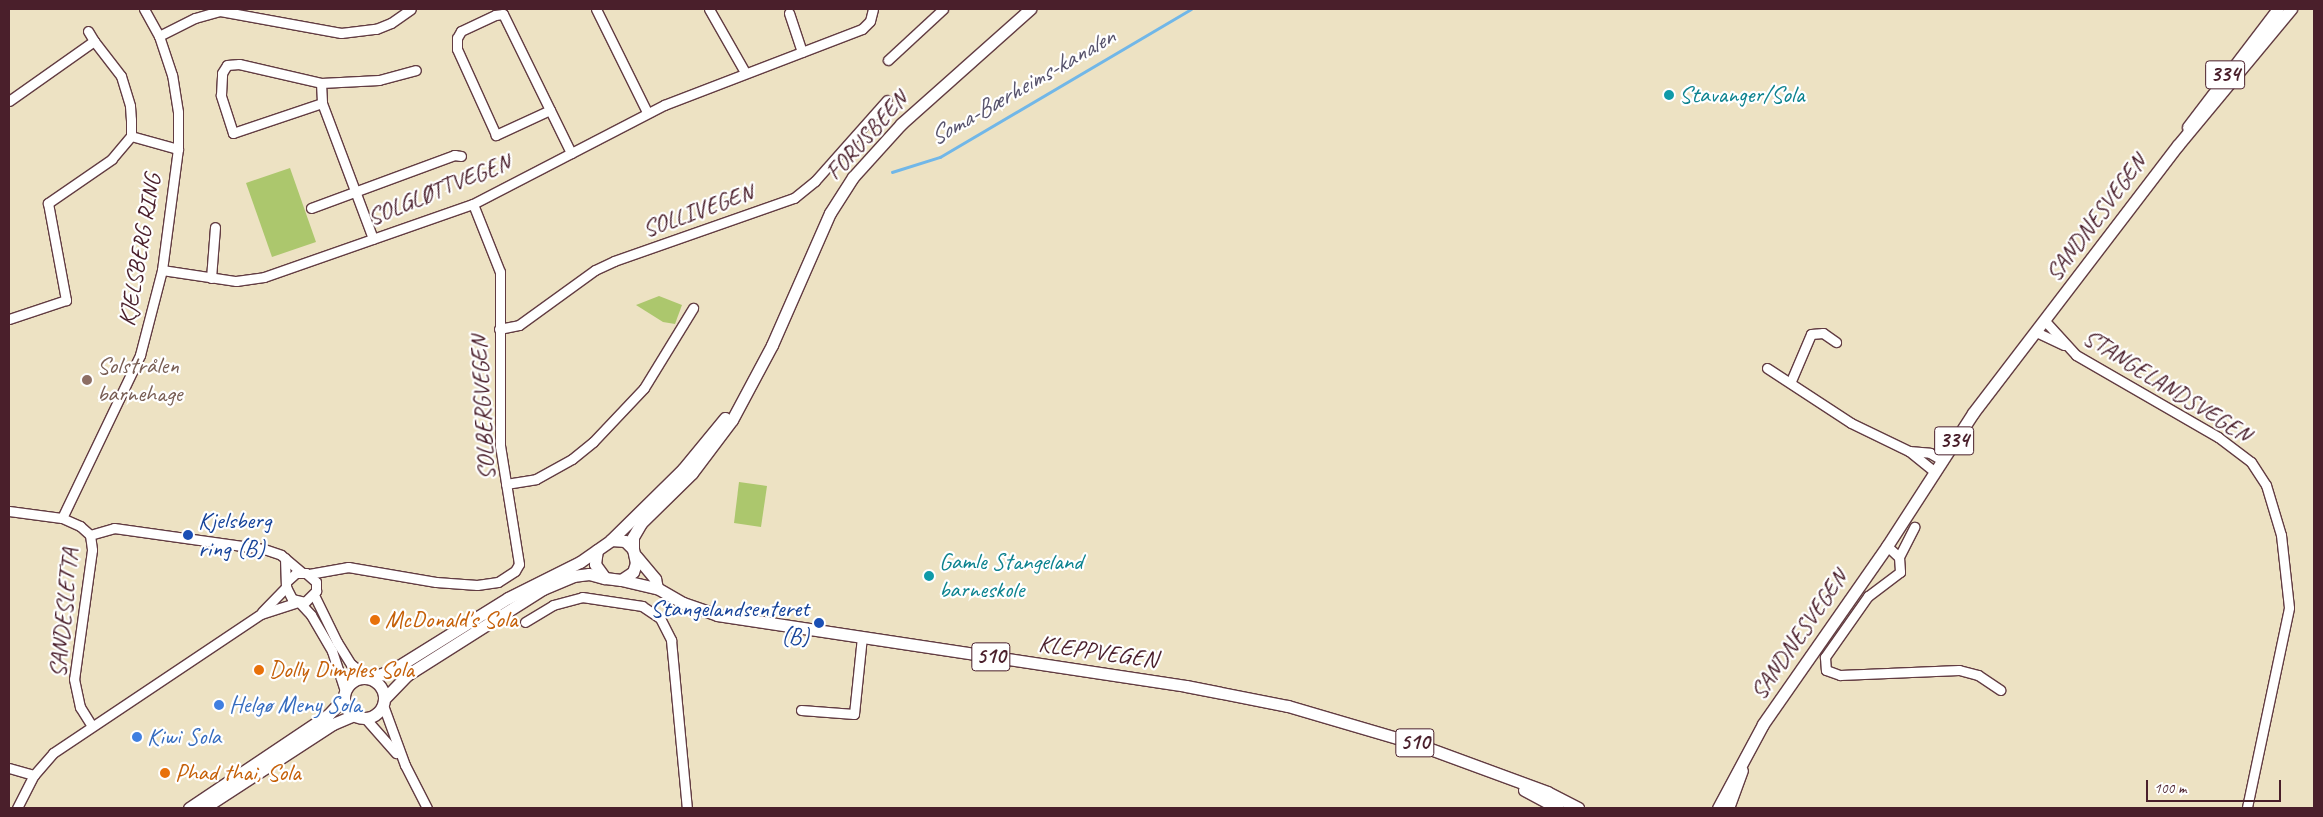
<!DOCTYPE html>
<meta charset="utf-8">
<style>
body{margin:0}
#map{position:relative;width:2323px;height:817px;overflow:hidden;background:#ede2c3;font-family:Caveat,sans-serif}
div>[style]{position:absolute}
.green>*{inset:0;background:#acc76d}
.stream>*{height:2.5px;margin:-1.25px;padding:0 1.25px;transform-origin:1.25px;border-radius:1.25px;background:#71b7e8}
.roads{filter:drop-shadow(1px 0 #623c42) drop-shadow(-1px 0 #623c42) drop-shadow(0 1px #623c42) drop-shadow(0 -1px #623c42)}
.minor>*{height:9px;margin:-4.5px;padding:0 4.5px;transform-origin:4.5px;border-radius:4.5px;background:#fff}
.major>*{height:11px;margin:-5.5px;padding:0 5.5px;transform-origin:5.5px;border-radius:5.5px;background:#fff}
.major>.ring{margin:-5.5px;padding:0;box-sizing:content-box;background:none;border:11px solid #fff;border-radius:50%}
.dots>*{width:14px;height:14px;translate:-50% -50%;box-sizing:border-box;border:2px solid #fff;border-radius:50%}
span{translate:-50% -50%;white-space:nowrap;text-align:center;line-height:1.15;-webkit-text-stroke:4.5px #fff;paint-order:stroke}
.shield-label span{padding:1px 4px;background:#fff;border:1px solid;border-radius:4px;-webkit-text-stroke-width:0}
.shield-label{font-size:22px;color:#4a1f2b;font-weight:700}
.culture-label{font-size:24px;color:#0d838f}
.left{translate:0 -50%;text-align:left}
.street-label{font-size:24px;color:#4a1f2b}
.education-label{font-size:24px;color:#785e54}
.transit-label{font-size:24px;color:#164399}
.right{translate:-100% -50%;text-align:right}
.food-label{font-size:24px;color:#c56008}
.shop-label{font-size:24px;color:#366cbe}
.water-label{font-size:25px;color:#58546d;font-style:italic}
.frame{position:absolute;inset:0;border:10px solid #4a1f2b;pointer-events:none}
.scale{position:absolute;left:2146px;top:780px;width:135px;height:22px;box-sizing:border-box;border:2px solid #4a1f2b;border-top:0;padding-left:6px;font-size:15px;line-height:18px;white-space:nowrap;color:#4a1f2b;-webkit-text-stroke:4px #fff;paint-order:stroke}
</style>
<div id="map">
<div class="green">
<div style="clip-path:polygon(290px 168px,316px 242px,272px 257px,246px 183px)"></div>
<div style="clip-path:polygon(659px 296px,682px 305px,675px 324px,663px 322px,636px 305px)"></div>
<div style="clip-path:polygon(739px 482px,767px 486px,761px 527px,734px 523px)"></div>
</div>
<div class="stream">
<div style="left:892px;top:172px;width:50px;rotate:-17.4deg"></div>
<div style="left:940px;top:157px;width:291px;rotate:-30.5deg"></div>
</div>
<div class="roads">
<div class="minor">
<div style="left:596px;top:9px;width:115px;rotate:63.7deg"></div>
<div style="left:709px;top:9px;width:73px;rotate:60.3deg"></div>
<div style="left:789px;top:13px;width:41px;rotate:71.6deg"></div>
<div style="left:88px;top:31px;width:12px;rotate:59deg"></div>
<div style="left:159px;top:36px;width:40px;rotate:-26.6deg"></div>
<div style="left:195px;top:18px;width:26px;rotate:-16deg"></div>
<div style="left:220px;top:11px;width:123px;rotate:10.3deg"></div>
<div style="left:341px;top:33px;width:35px;rotate:-7deg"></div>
<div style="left:376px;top:29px;width:16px;rotate:-22deg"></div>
<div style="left:391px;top:23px;width:24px;rotate:-35deg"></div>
<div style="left:888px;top:60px;width:75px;rotate:-42.8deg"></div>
<div style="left:321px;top:83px;width:20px;rotate:87deg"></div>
<div style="left:322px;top:103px;width:145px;rotate:69.4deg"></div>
<div style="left:9px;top:101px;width:104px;rotate:-35.2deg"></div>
<div style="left:94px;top:41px;width:44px;rotate:52.4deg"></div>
<div style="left:121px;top:76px;width:31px;rotate:73deg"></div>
<div style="left:130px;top:106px;width:14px;rotate:86deg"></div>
<div style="left:131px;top:120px;width:16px;rotate:90deg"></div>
<div style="left:131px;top:136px;width:30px;rotate:130deg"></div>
<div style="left:112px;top:159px;width:78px;rotate:145.5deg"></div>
<div style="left:48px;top:203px;width:99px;rotate:79.5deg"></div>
<div style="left:66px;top:300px;width:60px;rotate:161.6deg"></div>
<div style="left:322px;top:103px;width:94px;rotate:161.4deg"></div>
<div style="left:233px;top:133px;width:40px;rotate:-108deg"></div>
<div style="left:221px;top:95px;width:22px;rotate:-87deg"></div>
<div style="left:222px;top:73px;width:9px;rotate:-58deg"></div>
<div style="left:227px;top:65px;width:12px;rotate:-5deg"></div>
<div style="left:239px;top:64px;width:84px;rotate:13deg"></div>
<div style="left:321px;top:83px;width:58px;rotate:-3deg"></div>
<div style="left:379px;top:80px;width:38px;rotate:-15deg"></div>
<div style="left:550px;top:110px;width:60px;rotate:155.2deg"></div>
<div style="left:496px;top:135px;width:94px;rotate:-114.4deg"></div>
<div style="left:457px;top:49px;width:11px;rotate:-90deg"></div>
<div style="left:457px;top:38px;width:8px;rotate:-60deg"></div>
<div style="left:461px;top:31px;width:38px;rotate:-25deg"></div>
<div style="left:495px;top:15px;width:8px;rotate:-7deg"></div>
<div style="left:503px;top:14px;width:155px;rotate:63.9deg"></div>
<div style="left:131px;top:136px;width:49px;rotate:15.5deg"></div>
<div style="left:311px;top:208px;width:153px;rotate:-20.3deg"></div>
<div style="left:454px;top:155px;width:7px;rotate:8deg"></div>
<div style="left:162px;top:270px;width:75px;rotate:8.5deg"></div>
<div style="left:236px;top:281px;width:28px;rotate:-8deg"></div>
<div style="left:264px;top:277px;width:221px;rotate:-19.3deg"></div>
<div style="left:473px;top:204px;width:215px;rotate:-27.4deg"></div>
<div style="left:664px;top:105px;width:212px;rotate:-21deg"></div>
<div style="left:862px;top:29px;width:11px;rotate:-45deg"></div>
<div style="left:870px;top:21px;width:12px;rotate:-76deg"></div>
<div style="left:211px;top:278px;width:51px;rotate:-85.5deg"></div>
<div style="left:2045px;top:321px;width:46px;rotate:47.6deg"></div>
<div style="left:2076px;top:355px;width:164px;rotate:30deg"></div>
<div style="left:2218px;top:437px;width:41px;rotate:37.1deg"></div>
<div style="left:2251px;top:462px;width:27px;rotate:57deg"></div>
<div style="left:2266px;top:485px;width:52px;rotate:73.3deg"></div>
<div style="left:2281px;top:535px;width:73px;rotate:83.7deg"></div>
<div style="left:2289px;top:608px;width:204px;rotate:101.9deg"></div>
<div style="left:499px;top:329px;width:20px;rotate:-11deg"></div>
<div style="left:519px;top:325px;width:94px;rotate:-35.9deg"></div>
<div style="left:595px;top:270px;width:21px;rotate:-25deg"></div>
<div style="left:614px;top:261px;width:191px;rotate:-19.3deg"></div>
<div style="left:794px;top:198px;width:27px;rotate:-39deg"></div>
<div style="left:815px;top:181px;width:108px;rotate:-48.4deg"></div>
<div style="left:2036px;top:332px;width:31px;rotate:25deg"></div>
<div style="left:1767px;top:368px;width:100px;rotate:33.2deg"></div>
<div style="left:1851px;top:423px;width:64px;rotate:25.8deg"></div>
<div style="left:1909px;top:451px;width:21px;rotate:5deg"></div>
<div style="left:1930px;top:453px;width:14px;rotate:30deg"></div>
<div style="left:1791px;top:381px;width:51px;rotate:-66.9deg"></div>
<div style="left:1811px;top:334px;width:12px;rotate:-5deg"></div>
<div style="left:1823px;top:333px;width:16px;rotate:35deg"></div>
<div style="left:1909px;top:451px;width:33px;rotate:39deg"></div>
<div style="left:506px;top:484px;width:30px;rotate:-9deg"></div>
<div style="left:536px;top:479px;width:41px;rotate:-29.1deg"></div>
<div style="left:572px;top:459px;width:27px;rotate:-39deg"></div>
<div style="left:593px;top:442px;width:74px;rotate:-46.6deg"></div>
<div style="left:644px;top:388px;width:94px;rotate:-58.5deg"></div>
<div style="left:9px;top:511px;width:53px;rotate:7.5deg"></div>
<div style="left:62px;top:518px;width:20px;rotate:24deg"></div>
<div style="left:80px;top:526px;width:13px;rotate:42deg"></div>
<div style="left:90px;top:535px;width:15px;rotate:82deg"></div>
<div style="left:92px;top:550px;width:130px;rotate:97.9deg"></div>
<div style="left:74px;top:679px;width:29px;rotate:78deg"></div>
<div style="left:80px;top:707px;width:22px;rotate:58deg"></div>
<div style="left:62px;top:518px;width:181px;rotate:-64.4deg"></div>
<div style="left:140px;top:355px;width:88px;rotate:-75.5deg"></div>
<div style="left:162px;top:270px;width:122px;rotate:-82.5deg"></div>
<div style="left:178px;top:149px;width:37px;rotate:-90deg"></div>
<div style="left:178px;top:112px;width:37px;rotate:-99deg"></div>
<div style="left:172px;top:75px;width:41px;rotate:-108.4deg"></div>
<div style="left:159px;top:36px;width:31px;rotate:-119deg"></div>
<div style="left:90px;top:535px;width:25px;rotate:-16deg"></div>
<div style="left:114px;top:528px;width:151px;rotate:8deg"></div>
<div style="left:264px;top:549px;width:18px;rotate:19deg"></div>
<div style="left:281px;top:555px;width:26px;rotate:40deg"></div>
<div style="left:1887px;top:546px;width:16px;rotate:43deg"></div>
<div style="left:1899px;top:557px;width:15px;rotate:86deg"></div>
<div style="left:1900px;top:572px;width:40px;rotate:143deg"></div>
<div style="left:1868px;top:596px;width:75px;rotate:125.2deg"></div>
<div style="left:1825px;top:657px;width:13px;rotate:86deg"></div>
<div style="left:1826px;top:670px;width:15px;rotate:20deg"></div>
<div style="left:1840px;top:675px;width:119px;rotate:-2.4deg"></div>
<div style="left:1959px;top:670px;width:20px;rotate:15deg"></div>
<div style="left:1978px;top:675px;width:27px;rotate:34deg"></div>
<div style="left:1899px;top:557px;width:34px;rotate:-63deg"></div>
<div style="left:285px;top:558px;width:29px;rotate:88deg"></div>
<div style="left:286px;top:587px;width:13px;rotate:63deg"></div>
<div style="left:292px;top:599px;width:13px;rotate:13deg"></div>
<div style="left:305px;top:602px;width:16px;rotate:-45deg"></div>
<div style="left:316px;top:591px;width:9px;rotate:-90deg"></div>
<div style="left:316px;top:582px;width:13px;rotate:-138deg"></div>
<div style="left:306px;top:573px;width:10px;rotate:180deg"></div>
<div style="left:296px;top:573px;width:12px;rotate:138deg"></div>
<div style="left:309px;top:574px;width:40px;rotate:-10deg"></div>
<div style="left:348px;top:567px;width:89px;rotate:9.7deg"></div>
<div style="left:436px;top:582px;width:41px;rotate:4.2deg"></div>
<div style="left:477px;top:585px;width:21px;rotate:-8deg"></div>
<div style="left:498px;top:582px;width:20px;rotate:-33deg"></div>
<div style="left:515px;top:571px;width:8px;rotate:-60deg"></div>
<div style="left:519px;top:564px;width:120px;rotate:-99.1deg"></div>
<div style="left:500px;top:446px;width:174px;rotate:-90deg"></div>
<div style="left:500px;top:272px;width:73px;rotate:-111.7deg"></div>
<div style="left:314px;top:595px;width:52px;rotate:63.9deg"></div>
<div style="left:337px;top:642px;width:26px;rotate:58deg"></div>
<div style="left:351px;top:664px;width:21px;rotate:39deg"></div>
<div style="left:299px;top:602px;width:18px;rotate:47deg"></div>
<div style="left:311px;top:615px;width:42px;rotate:59.7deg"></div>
<div style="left:332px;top:651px;width:42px;rotate:72deg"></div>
<div style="left:262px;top:612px;width:35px;rotate:-46deg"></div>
<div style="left:525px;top:622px;width:33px;rotate:-31deg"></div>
<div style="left:553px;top:605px;width:30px;rotate:-15deg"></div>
<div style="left:582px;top:597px;width:61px;rotate:8.5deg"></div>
<div style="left:642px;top:606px;width:22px;rotate:34deg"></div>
<div style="left:660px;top:618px;width:25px;rotate:63deg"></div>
<div style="left:671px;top:640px;width:169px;rotate:84.6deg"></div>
<div style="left:383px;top:705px;width:64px;rotate:69.9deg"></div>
<div style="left:405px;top:765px;width:48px;rotate:62.9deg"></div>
<div style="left:801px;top:710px;width:53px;rotate:4.3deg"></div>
<div style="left:854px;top:714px;width:77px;rotate:-84.1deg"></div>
<div style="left:365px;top:718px;width:47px;rotate:48.5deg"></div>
<div style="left:9px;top:768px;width:26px;rotate:16deg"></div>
<div style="left:17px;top:808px;width:37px;rotate:-63deg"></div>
<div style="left:34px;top:775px;width:29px;rotate:-49deg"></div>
<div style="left:53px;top:753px;width:250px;rotate:-33.8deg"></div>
<div style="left:261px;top:614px;width:39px;rotate:-18deg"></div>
</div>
<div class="major">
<div style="left:2188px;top:127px;width:148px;rotate:-52.7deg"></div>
<div style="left:611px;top:540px;width:101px;rotate:-44.6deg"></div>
<div style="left:683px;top:469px;width:66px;rotate:-50.5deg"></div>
<div style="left:633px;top:549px;width:12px;rotate:-90deg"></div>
<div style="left:633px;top:537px;width:16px;rotate:-60deg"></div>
<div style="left:641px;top:523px;width:71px;rotate:-44.4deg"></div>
<div style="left:692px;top:473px;width:66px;rotate:-53deg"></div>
<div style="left:732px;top:420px;width:85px;rotate:-61.9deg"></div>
<div style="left:772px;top:345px;width:144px;rotate:-66.3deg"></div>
<div style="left:830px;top:213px;width:43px;rotate:-57.4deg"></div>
<div style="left:853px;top:177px;width:72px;rotate:-47.8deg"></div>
<div style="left:901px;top:124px;width:173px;rotate:-41.7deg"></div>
<div style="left:636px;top:556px;width:30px;rotate:50deg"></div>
<div style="left:655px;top:579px;width:9px;rotate:77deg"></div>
<div style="left:621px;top:580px;width:37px;rotate:13deg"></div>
<div style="left:657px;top:588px;width:30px;rotate:30deg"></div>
<div style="left:683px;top:603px;width:36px;rotate:19deg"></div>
<div style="left:717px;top:615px;width:474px;rotate:8.6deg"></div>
<div style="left:1186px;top:686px;width:104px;rotate:11.1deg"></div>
<div style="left:1288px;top:706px;width:131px;rotate:16.4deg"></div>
<div style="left:1414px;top:743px;width:142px;rotate:20.2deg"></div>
<div style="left:1547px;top:792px;width:35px;rotate:27deg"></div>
<div class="ring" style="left:344px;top:678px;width:29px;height:29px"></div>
<div style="left:371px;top:678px;width:25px;rotate:-21deg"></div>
<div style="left:394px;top:669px;width:134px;rotate:-31.9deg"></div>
<div style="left:508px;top:598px;width:80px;rotate:-26.6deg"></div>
<div style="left:580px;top:562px;width:38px;rotate:-35deg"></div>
<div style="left:611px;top:540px;width:14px;rotate:4deg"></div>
<div style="left:625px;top:541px;width:11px;rotate:45deg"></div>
<div style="left:633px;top:549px;width:14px;rotate:78deg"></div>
<div style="left:636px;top:563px;width:9px;rotate:108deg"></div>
<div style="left:633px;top:572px;width:14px;rotate:146deg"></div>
<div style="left:621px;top:580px;width:16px;rotate:-173deg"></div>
<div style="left:605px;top:578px;width:17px;rotate:-126deg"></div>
<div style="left:595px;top:564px;width:14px;rotate:-82deg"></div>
<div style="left:385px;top:698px;width:32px;rotate:-46deg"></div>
<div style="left:407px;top:675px;width:161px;rotate:-32.3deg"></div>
<div style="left:543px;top:589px;width:33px;rotate:-23deg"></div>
<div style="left:573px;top:576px;width:16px;rotate:-7deg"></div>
<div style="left:589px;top:574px;width:16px;rotate:15deg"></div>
<div style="left:1524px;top:790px;width:38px;rotate:28deg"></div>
<div style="left:189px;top:808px;width:167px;rotate:-33.8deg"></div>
<div style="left:328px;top:715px;width:23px;rotate:-47deg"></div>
<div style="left:204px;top:808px;width:154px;rotate:-33.1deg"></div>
<div style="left:333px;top:724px;width:23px;rotate:-23deg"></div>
<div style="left:1718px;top:808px;width:95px;rotate:-61.8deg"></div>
<div style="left:1763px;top:724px;width:217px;rotate:-55.1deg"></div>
<div style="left:1887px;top:546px;width:158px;rotate:-57.1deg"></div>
<div style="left:1973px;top:413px;width:337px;rotate:-52.6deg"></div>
<div style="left:2178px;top:145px;width:177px;rotate:-50.3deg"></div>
<div style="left:1728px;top:808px;width:40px;rotate:-69.8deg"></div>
</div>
</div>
<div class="dots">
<div style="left:1669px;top:95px;background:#0f9aa8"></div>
<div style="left:87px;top:380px;background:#8d6e63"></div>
<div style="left:188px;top:535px;background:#1a4fb4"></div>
<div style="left:929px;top:576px;background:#0f9aa8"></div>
<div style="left:375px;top:620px;background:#e8710a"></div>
<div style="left:819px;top:623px;background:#1a4fb4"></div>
<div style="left:259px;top:670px;background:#e8710a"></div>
<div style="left:219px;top:705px;background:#3f7fe0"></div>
<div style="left:137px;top:737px;background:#3f7fe0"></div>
<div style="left:165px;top:773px;background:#e8710a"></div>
</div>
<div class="shield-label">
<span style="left:2225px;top:75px">334</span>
<span style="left:1954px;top:441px">334</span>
<span style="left:991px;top:657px">510</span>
<span style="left:1415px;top:743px">510</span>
</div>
<div class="culture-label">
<span class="left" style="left:1679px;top:95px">Stavanger/Sola</span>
<span class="left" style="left:939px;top:576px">Gamle Stangeland<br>barneskole</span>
</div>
<div class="street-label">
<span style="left:867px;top:136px;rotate:-48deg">FORUSBEEN</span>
<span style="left:439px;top:190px;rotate:-22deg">SOLGLØTTVEGEN</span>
<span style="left:698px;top:211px;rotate:-19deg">SOLLIVEGEN</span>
<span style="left:2096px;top:218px;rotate:-53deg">SANDNESVEGEN</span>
<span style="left:140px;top:250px;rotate:-80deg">KJELSBERG RING</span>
<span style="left:2167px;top:386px;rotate:32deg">STANGELANDSVEGEN</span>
<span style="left:483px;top:408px;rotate:-93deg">SOLBERGVEGEN</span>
<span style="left:64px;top:613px;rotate:-84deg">SANDESLETTA</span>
<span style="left:1799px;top:635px;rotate:-55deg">SANDNESVEGEN</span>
<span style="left:1098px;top:652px;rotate:8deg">KLEPPVEGEN</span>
</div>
<div class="education-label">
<span class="left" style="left:97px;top:380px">Solstrålen<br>barnehage</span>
</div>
<div class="transit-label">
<span class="left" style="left:198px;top:535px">Kjelsberg<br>ring (B)</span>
<span class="right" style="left:809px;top:623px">Stangelandsenteret<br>(B)</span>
</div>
<div class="food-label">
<span class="left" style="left:385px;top:620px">McDonald's Sola</span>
<span class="left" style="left:269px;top:670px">Dolly Dimples Sola</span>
<span class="left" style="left:175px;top:773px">Phad thai, Sola</span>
</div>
<div class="shop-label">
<span class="left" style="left:229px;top:705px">Helgø Meny Sola</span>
<span class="left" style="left:147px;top:737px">Kiwi Sola</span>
</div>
<div class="water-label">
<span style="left:1022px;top:87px;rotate:-30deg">Soma-Bærheims-kanalen</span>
</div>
<div class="frame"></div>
<div class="scale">100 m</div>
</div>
